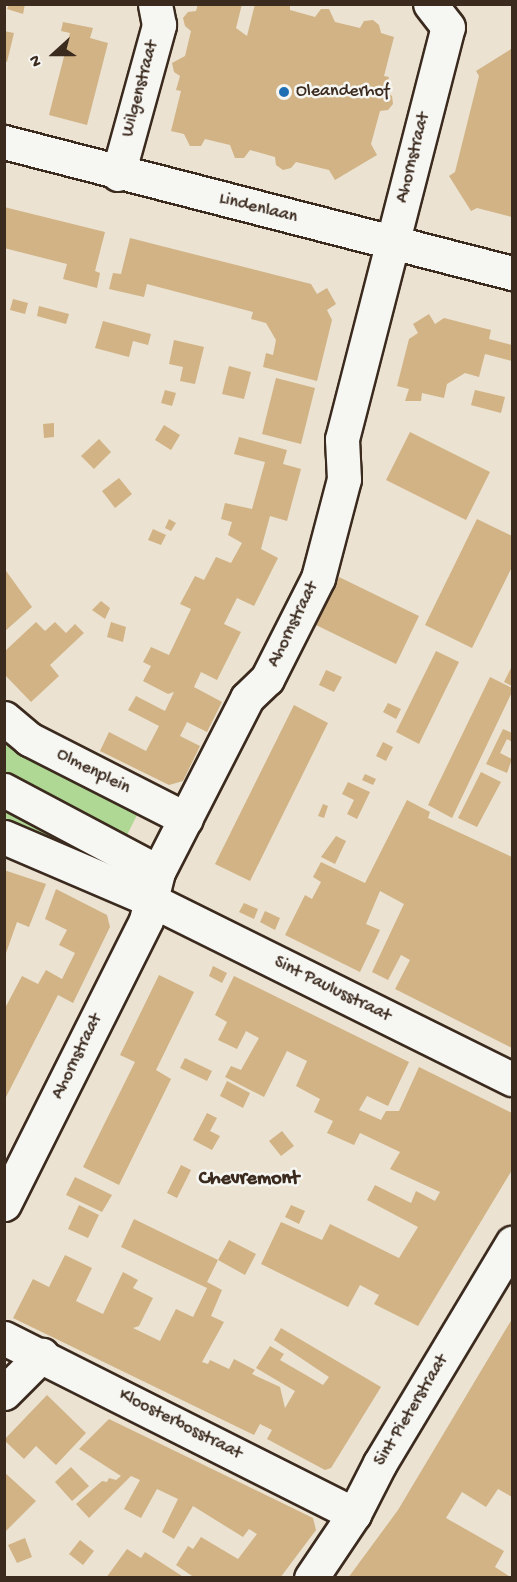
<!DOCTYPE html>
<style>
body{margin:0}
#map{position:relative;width:517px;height:1582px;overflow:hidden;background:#ebe2d1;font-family:"Gochi Hand",sans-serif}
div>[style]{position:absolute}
.green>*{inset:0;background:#afd895}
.building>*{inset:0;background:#d1b385}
.roads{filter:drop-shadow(2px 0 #3b2a1e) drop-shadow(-2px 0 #3b2a1e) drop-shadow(0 2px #3b2a1e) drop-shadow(0 -2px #3b2a1e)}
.street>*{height:33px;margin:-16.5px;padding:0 16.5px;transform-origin:16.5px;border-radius:16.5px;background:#f6f6f2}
.secondary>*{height:33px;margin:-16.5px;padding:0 16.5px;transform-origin:16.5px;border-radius:16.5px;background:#f6f6f2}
.dots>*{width:16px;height:16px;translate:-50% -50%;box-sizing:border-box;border:3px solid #f6f6f2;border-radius:50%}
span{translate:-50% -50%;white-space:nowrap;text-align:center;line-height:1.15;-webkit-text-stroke:5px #f6f6f2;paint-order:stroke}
.street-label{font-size:18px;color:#3b2a1e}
.poi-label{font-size:18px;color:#3b2a1e}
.left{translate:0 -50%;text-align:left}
.neighbourhood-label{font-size:20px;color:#3b2a1e;font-weight:700}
.frame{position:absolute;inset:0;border:6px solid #3b2a1e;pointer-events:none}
.north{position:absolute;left:24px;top:24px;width:60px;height:60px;-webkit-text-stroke:4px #f6f6f2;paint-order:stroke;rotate:249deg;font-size:16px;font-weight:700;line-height:24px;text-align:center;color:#3b2a1e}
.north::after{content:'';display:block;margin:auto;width:21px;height:27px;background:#3b2a1e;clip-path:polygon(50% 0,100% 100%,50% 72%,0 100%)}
</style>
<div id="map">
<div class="green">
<div style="clip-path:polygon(5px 729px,141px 807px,110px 869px,5px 822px)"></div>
</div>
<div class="building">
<div style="clip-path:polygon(9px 4px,25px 4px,23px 14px,7px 9px)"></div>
<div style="clip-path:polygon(198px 4px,242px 4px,236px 28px,247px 36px,255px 4px,290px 4px,290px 10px,315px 17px,321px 9px,329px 9px,335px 22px,360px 28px,364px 21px,373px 20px,379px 25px,381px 33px,394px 37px,384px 76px,389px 77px,385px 91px,392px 96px,393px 104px,388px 110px,380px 111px,371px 144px,377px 155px,335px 180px,329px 170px,296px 162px,291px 168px,283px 170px,276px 165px,275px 157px,250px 150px,244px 158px,235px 158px,230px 145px,205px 139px,201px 146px,190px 146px,184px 134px,171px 131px,181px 91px,176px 90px,180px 76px,174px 72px,172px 63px,185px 56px,191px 31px,185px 26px,183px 18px,188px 12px,196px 11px)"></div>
<div style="clip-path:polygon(63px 22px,93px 28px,90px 38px,108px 43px,87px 125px,49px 115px,70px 33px,61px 31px)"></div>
<div style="clip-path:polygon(4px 31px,14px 33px,7px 62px,4px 61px)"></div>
<div style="clip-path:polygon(511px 49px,512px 51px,512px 217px,477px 208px,471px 211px,449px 176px,455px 172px,479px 76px,476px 71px)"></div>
<div style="clip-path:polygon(4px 207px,105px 232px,95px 271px,100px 273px,97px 288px,63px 279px,67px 264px,4px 248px)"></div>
<div style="clip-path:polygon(130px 238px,311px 284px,317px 294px,327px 288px,336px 304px,327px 310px,332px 320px,317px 381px,263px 367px,266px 353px,273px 355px,276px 340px,266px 323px,251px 319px,253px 312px,147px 284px,144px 297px,109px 289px,113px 273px,121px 274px)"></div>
<div style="clip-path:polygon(13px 299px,28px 303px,25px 314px,10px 310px)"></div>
<div style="clip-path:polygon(39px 306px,69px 314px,66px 324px,37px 316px)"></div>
<div style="clip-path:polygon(429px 314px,435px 324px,444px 318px,491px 330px,489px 339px,512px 345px,512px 361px,485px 354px,479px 377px,465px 373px,447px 384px,444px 398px,422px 393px,421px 401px,405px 401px,409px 389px,397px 386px,409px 339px,418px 333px,413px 324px)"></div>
<div style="clip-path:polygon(103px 321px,151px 334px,148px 345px,133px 341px,129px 357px,95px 348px)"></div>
<div style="clip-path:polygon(174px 340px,204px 347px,195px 384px,180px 381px,183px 367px,169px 364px)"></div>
<div style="clip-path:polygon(229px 366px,251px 372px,244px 399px,222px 394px)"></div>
<div style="clip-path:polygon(276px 378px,315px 388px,301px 444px,262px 434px)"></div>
<div style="clip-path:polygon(165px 390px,176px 393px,172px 406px,161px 403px)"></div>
<div style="clip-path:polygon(475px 390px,505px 397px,501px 413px,471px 405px)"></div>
<div style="clip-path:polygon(54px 423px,54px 437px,44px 438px,43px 424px)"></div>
<div style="clip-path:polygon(164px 425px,180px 435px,171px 450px,155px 440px)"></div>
<div style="clip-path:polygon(410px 432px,490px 472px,466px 520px,386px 480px)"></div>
<div style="clip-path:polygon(239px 437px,287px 450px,283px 464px,301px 469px,287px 521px,270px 516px,261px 549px,278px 558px,254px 606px,237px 598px,224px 624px,241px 632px,217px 680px,201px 672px,194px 687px,222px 702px,207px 732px,187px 722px,180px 736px,200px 746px,183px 781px,169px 785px,100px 751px,109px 732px,146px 751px,159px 726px,128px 710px,136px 696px,165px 711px,174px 692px,168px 694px,143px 681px,151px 666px,143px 662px,151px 647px,169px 655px,191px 609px,180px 604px,195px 576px,204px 580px,216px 557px,231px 563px,242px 543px,228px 535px,232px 522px,221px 519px,225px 503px,252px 509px,265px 462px,234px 454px)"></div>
<div style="clip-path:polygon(99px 439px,111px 452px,94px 469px,81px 456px)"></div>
<div style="clip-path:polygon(119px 478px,132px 494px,115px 508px,102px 491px)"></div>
<div style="clip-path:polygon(169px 519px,176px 523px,171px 531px,165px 528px)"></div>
<div style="clip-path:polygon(477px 519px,512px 536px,512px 567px,472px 648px,425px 625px)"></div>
<div style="clip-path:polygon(153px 529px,166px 535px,161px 545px,148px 540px)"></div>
<div style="clip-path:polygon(4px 568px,32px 607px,4px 632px)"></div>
<div style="clip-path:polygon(339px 577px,419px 616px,396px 664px,316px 625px)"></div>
<div style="clip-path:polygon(101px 601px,110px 608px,105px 619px,92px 610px)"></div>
<div style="clip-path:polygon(36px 622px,45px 631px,55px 622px,66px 633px,75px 624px,84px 633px,50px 665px,59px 676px,31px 702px,4px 674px,4px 652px)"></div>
<div style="clip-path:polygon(111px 622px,126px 627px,123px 642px,107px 637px)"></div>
<div style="clip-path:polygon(436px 651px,459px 662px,419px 744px,396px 732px)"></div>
<div style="clip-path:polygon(512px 666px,512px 686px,504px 682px)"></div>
<div style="clip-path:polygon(326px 670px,342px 677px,334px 692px,319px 685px)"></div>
<div style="clip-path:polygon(490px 677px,512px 688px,512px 692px,452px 818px,428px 805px)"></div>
<div style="clip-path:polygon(388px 703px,401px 709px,396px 719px,383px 712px)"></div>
<div style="clip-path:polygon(294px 705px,328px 723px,250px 881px,215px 864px)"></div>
<div style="clip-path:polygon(503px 729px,512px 733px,512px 742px,507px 739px,500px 753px,512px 759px,507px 773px,486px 764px)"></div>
<div style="clip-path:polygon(383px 742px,393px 747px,386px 761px,376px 756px)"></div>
<div style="clip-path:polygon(481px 772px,501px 782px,477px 827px,458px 818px)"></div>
<div style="clip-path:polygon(365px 774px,376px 779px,373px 785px,362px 780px)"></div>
<div style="clip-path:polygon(348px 782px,370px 792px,357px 819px,347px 814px,354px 800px,342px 794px)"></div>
<div style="clip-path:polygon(407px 800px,430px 812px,428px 818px,512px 857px,512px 1048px,395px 989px,410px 960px,401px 955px,388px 980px,372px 972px,404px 904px,380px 891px,366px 924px,380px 930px,360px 972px,285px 935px,305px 895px,312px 899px,321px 882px,313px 877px,321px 862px,365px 883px)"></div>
<div style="clip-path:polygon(323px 804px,328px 806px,324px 818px,318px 816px)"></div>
<div style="clip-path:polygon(336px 836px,346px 841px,335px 864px,321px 857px)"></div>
<div style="clip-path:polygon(4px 870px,46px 884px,29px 927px,17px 922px,5px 956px)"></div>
<div style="clip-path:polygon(56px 889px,107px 915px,110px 927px,73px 1003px,58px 995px,4px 1101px,4px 1010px,22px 976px,38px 984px,46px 970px,62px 979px,75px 953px,59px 945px,67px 930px,45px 919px)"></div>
<div style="clip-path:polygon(244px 903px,258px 909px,254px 919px,239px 912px)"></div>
<div style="clip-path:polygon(265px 911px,280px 918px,275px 930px,260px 922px)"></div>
<div style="clip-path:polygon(213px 966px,227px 973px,222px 983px,209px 976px)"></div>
<div style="clip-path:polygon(159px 975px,194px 992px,156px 1070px,171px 1079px,119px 1185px,83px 1167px,135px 1062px,120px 1055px)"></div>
<div style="clip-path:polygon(234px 976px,409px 1062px,388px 1106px,367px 1096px,359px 1110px,381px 1120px,386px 1111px,399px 1111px,419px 1067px,512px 1113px,512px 1170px,418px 1326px,374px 1304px,379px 1295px,360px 1285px,348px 1307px,261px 1264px,281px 1222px,322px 1240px,330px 1224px,399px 1258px,418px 1227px,367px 1200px,375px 1185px,411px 1203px,416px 1191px,435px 1201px,440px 1192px,390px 1169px,400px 1152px,360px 1133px,354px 1145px,327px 1133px,333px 1121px,314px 1112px,320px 1099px,296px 1086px,307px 1061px,287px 1051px,264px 1097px,225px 1077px,231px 1066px,241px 1070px,259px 1038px,246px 1031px,237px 1049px,218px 1040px,227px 1022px,215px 1015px)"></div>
<div style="clip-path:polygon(185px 1058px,212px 1071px,207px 1081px,180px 1068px)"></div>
<div style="clip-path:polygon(227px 1081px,250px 1093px,243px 1108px,220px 1096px)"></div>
<div style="clip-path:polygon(207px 1113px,217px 1118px,210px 1131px,220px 1136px,212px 1150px,193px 1140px)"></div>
<div style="clip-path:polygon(282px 1131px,294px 1146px,281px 1156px,269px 1141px)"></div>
<div style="clip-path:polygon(181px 1165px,191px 1170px,177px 1198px,167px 1193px)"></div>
<div style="clip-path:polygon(75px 1177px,112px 1195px,102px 1212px,66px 1195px)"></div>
<div style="clip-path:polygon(79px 1205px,99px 1215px,88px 1238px,68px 1229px)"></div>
<div style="clip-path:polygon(291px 1205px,305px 1211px,299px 1224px,285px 1217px)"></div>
<div style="clip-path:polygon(134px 1219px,218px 1260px,207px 1282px,222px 1290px,211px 1316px,224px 1322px,202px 1362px,208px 1364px,210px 1360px,229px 1369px,234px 1359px,255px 1370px,252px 1374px,280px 1387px,285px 1408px,295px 1391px,256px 1368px,270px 1346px,284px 1354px,280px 1360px,323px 1385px,329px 1377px,274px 1340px,281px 1328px,381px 1387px,331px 1468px,325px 1470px,267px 1439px,272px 1430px,260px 1424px,254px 1435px,13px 1318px,33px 1279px,49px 1287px,65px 1255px,92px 1268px,76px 1301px,103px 1314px,123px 1272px,138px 1280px,133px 1288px,153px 1298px,139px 1326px,133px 1328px,160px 1341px,176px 1309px,193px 1317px,207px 1288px,121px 1247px)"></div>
<div style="clip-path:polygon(229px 1240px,256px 1254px,245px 1275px,218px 1260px)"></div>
<div style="clip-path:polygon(512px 1319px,512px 1497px,498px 1489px,486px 1507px,462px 1492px,446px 1518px,504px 1551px,495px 1567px,512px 1578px,348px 1578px,398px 1510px)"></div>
<div style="clip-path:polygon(47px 1395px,86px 1433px,56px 1465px,36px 1446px,24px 1459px,4px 1440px)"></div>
<div style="clip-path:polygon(109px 1419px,313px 1518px,316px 1530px,280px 1578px,195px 1578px,176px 1565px,188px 1546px,193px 1549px,201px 1537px,238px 1559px,257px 1534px,249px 1529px,243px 1537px,193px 1506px,174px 1539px,162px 1532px,178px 1499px,157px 1489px,141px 1518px,124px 1509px,140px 1480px,131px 1476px,89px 1518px,76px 1504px,102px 1481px,107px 1482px,109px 1478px,116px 1480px,121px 1476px,79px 1449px)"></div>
<div style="clip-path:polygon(71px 1467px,89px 1486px,72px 1501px,55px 1482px)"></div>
<div style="clip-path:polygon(4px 1472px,36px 1501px,4px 1533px)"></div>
<div style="clip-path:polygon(25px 1538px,32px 1557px,17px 1563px,8px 1545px)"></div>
<div style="clip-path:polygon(80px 1540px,94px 1551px,83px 1565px,69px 1554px)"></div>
<div style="clip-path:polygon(127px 1549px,141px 1558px,145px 1552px,185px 1578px,106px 1578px)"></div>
</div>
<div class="roads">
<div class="street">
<div style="left:118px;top:174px;width:155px;rotate:-74.6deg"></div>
<div style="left:159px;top:25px;width:21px;rotate:-101deg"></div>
<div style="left:4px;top:718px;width:33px;rotate:40deg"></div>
<div style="left:29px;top:739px;width:176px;rotate:27deg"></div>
<div style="left:4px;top:790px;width:174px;rotate:28deg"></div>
<div style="left:4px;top:837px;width:160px;rotate:23.2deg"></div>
<div style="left:151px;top:900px;width:403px;rotate:26.4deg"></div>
<div style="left:4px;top:1204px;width:318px;rotate:-63.4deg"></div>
<div style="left:146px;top:920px;width:49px;rotate:-76deg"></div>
<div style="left:158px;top:872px;width:195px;rotate:-62.9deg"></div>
<div style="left:247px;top:698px;width:28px;rotate:-44deg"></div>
<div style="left:267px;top:679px;width:113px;rotate:-63.2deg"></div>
<div style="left:318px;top:578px;width:102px;rotate:-75.3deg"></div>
<div style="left:344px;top:479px;width:40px;rotate:-92.9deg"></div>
<div style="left:342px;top:439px;width:425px;rotate:-75.6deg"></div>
<div style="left:448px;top:27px;width:29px;rotate:-128deg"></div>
<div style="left:4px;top:1338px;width:392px;rotate:26.7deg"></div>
<div style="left:4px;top:1393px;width:54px;rotate:-45deg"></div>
<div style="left:311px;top:1578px;width:77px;rotate:-56.1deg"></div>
<div style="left:354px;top:1514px;width:57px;rotate:-63deg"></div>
<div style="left:380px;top:1463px;width:257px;rotate:-59deg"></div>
</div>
<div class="secondary">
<div style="left:4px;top:142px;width:525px;rotate:14.46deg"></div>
</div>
</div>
<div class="dots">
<div style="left:284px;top:92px;background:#1f6fb2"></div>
</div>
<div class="street-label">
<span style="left:141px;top:89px;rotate:-75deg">Wilgenstraat</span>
<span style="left:414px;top:158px;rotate:-76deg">Ahornstraat</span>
<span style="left:258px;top:209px;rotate:14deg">Lindenlaan</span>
<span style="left:294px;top:625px;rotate:-64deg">Ahornstraat</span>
<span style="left:93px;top:772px;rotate:27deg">Olmenplein</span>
<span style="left:332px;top:990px;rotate:26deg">Sint Paulusstraat</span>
<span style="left:78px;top:1057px;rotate:-64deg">Ahornstraat</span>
<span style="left:412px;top:1411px;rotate:-59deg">Sint Pieterstraat</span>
<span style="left:180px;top:1425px;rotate:27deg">Kloosterbosstraat</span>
</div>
<div class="poi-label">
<span class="left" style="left:296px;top:92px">Oleanderhof</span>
</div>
<div class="neighbourhood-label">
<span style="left:249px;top:1179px">Chevremont</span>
</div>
<div class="frame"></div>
<div class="north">N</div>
</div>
